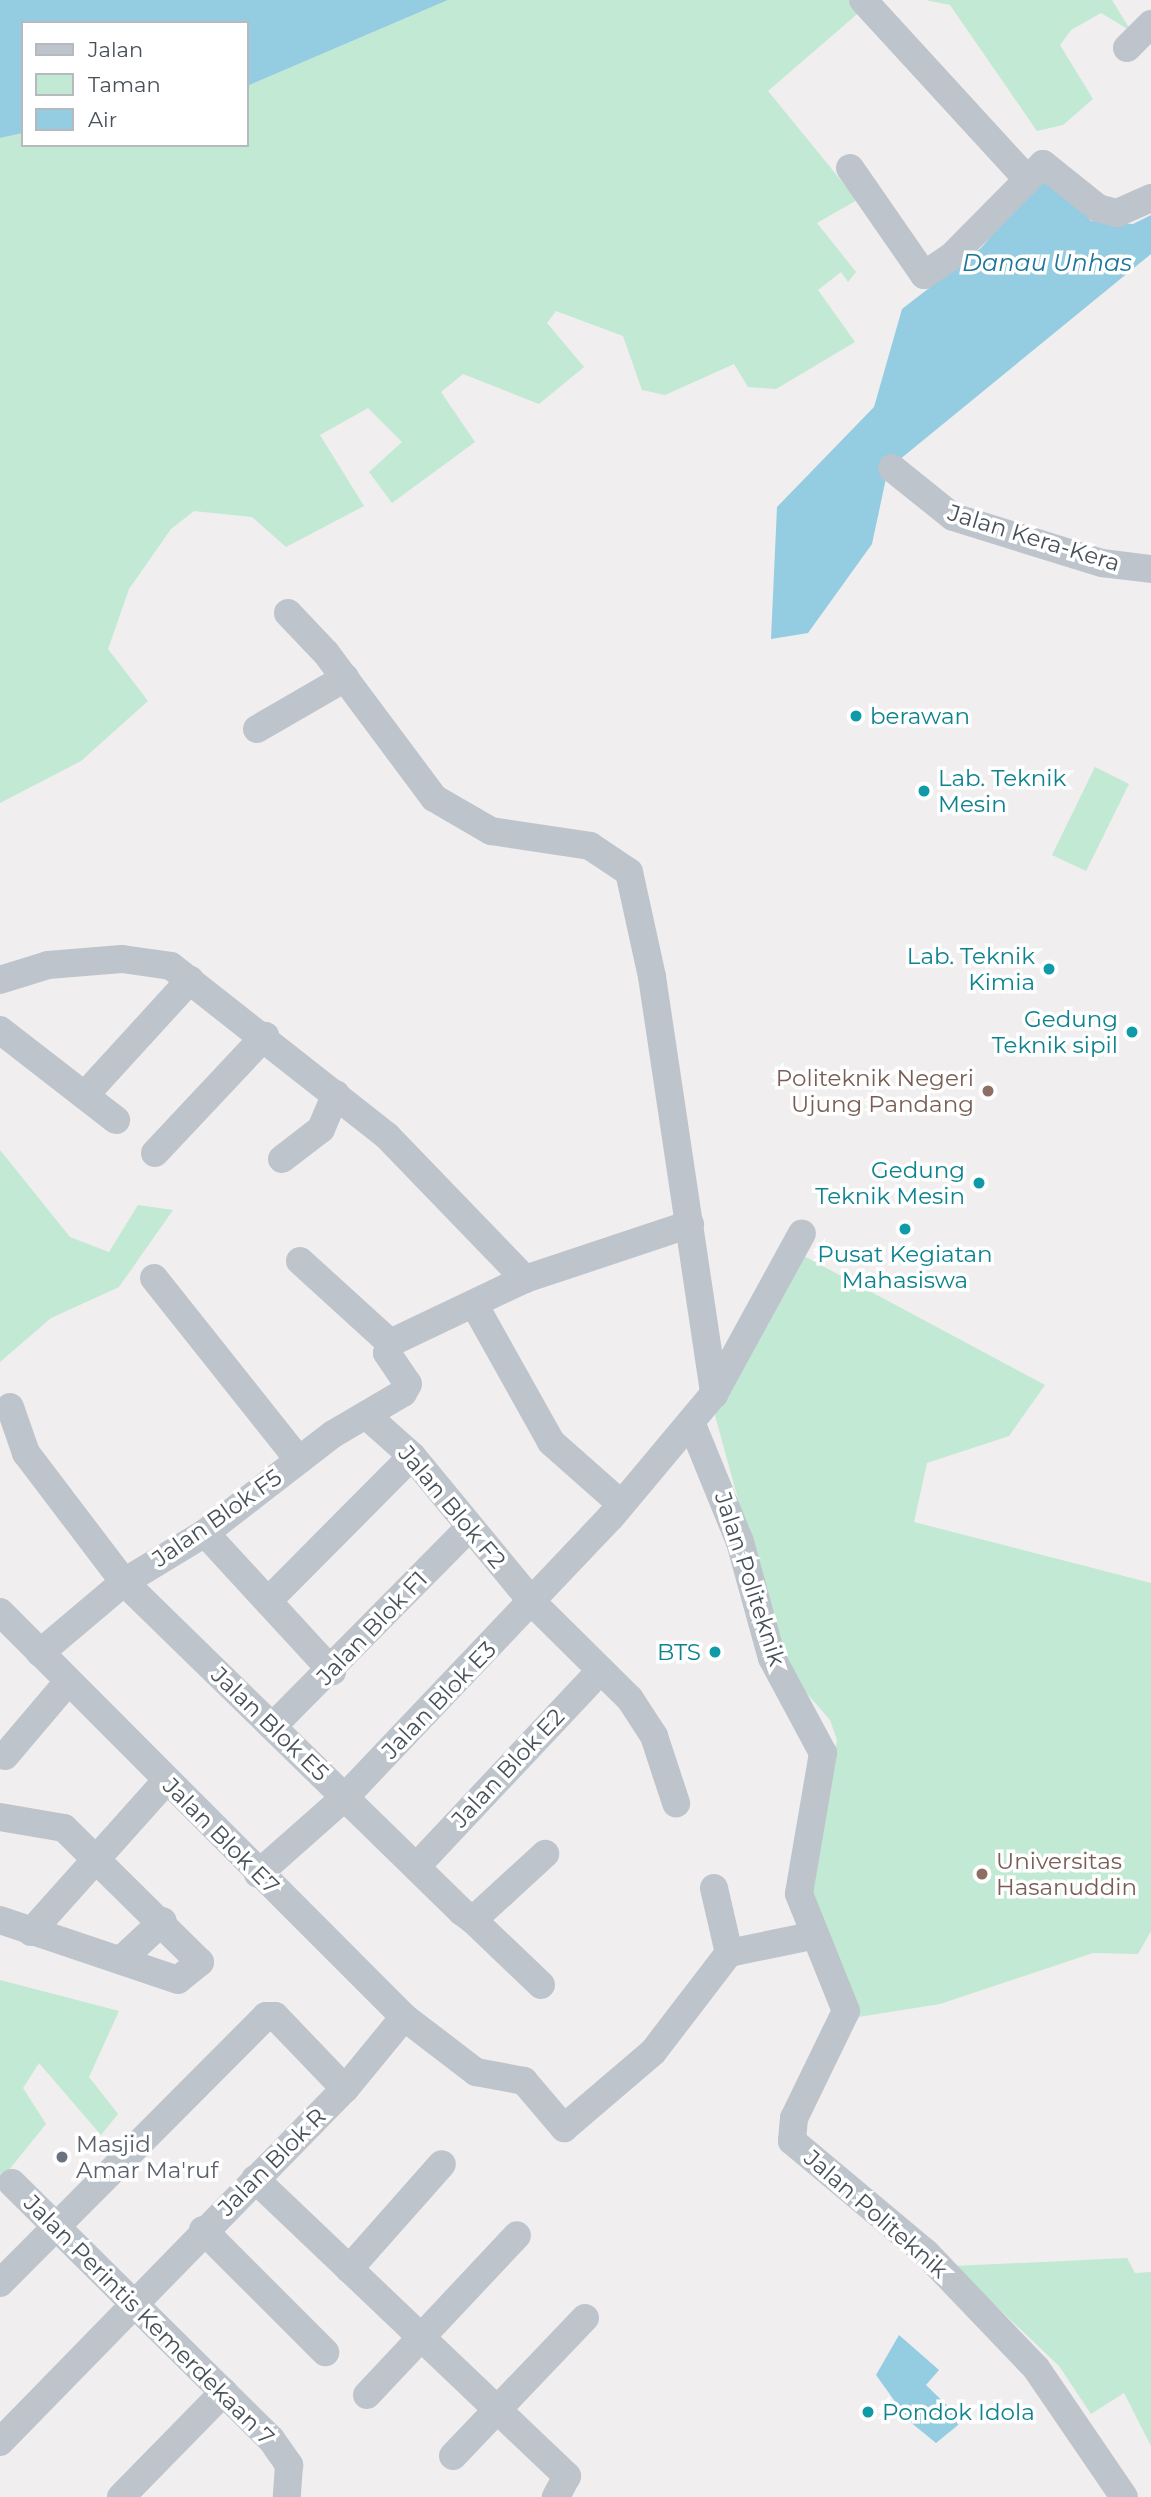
<!DOCTYPE html>
<style>
body{margin:0}
#map{position:relative;width:1151px;height:2497px;overflow:hidden;background:#f0eeee;font-family:Montserrat,sans-serif}
div>[style]{position:absolute}
.green>*{inset:0;background:#c1e9d3}
.water>*{inset:0;background:#94cce1}
.minor>*{height:28px;margin:-14px;padding:0 14px;transform-origin:14px;border-radius:14px;background:#bec4cb}
.dots>*{width:19px;height:19px;translate:-50% -50%;box-sizing:border-box;border:4px solid #fff;border-radius:50%}
span{translate:-50% -50%;white-space:nowrap;text-align:center;line-height:1.15;-webkit-text-stroke:7px #fff;paint-order:stroke}
.street-label{font-size:23px;color:#485059}
.culture-label{font-size:23px;color:#0d838f}
.left{translate:0 -50%;text-align:left}
.right{translate:-100% -50%;text-align:right}
.education-label{font-size:23px;color:#785e54}
.worship-label{font-size:23px;color:#5b616d}
.water-label{font-size:24px;color:#1d7597;font-style:italic}
.legend{position:absolute;left:21px;top:21px;width:228px;height:126px;box-sizing:border-box;background:#fff;border:2px solid #b6b9bd;margin:0;padding:9px 12px;list-style:none;font-size:21px;color:#485059}
.legend li{display:flex;align-items:center;gap:14px;height:35px}
.legend b{width:35px;border:2px solid #b6b9bd}
</style>
<div id="map">
<div class="green">
<div style="clip-path:polygon(448px 0,857px 0,863px 9px,768px 91px,857px 200px,817px 223px,856px 272px,848px 282px,841px 272px,818px 290px,855px 342px,776px 389px,748px 387px,734px 364px,665px 395px,642px 390px,623px 336px,556px 311px,547px 323px,584px 367px,539px 404px,463px 374px,441px 392px,475px 442px,392px 503px,369px 472px,402px 442px,368px 408px,320px 435px,364px 506px,286px 547px,252px 517px,194px 511px,171px 529px,129px 589px,108px 649px,148px 701px,81px 761px,0 803px,0 138px,23px 133px,23px 145px,247px 145px,247px 86px)"></div>
<div style="clip-path:polygon(926px 0,1112px 0,1131px 31px,1101px 13px,1071px 30px,1060px 45px,1093px 99px,1063px 125px,1037px 131px,950px 5px)"></div>
<div style="clip-path:polygon(1095px 767px,1129px 784px,1086px 871px,1052px 855px)"></div>
<div style="clip-path:polygon(0 1150px,70px 1237px,109px 1252px,138px 1205px,173px 1210px,119px 1287px,51px 1318px,0 1362px)"></div>
<div style="clip-path:polygon(802px 1255px,1045px 1385px,1009px 1436px,927px 1463px,914px 1522px,1151px 1583px,1151px 1931px,1138px 1954px,1093px 1953px,940px 2004px,852px 2018px,808px 1897px,837px 1740px,830px 1720px,784px 1667px,713px 1408px)"></div>
<div style="clip-path:polygon(0 1980px,119px 2011px,89px 2077px,118px 2114px,101px 2135px,39px 2063px,23px 2088px,46px 2124px,0 2181px)"></div>
<div style="clip-path:polygon(1127px 2258px,1135px 2273px,1151px 2272px,1151px 2446px,1124px 2393px,1091px 2414px,1059px 2366px,954px 2266px)"></div>
</div>
<div class="water">
<div style="clip-path:polygon(0 0,448px 0,247px 86px,247px 23px,23px 23px,23px 133px,0 138px)"></div>
<div style="clip-path:polygon(1042px 175px,1050px 175px,1091px 221px,1133px 224px,1151px 215px,1151px 254px,888px 469px,872px 544px,808px 633px,771px 639px,777px 507px,874px 407px,902px 309px,981px 248px)"></div>
<div style="clip-path:polygon(899px 2335px,939px 2370px,926px 2385px,963px 2421px,936px 2443px,909px 2421px,876px 2375px)"></div>
</div>
<div class="minor">
<div style="left:863px;top:0;width:243px;rotate:47.5deg"></div>
<div style="left:1127px;top:48px;width:34px;rotate:-45deg"></div>
<div style="left:850px;top:168px;width:130px;rotate:55.3deg"></div>
<div style="left:924px;top:275px;width:32px;rotate:-34deg"></div>
<div style="left:951px;top:257px;width:131px;rotate:-45.3deg"></div>
<div style="left:1043px;top:164px;width:70px;rotate:38.7deg"></div>
<div style="left:1098px;top:208px;width:20px;rotate:15deg"></div>
<div style="left:1117px;top:213px;width:37px;rotate:-24deg"></div>
<div style="left:892px;top:468px;width:78px;rotate:38.8deg"></div>
<div style="left:953px;top:517px;width:156px;rotate:17.2deg"></div>
<div style="left:1102px;top:563px;width:49px;rotate:7deg"></div>
<div style="left:288px;top:613px;width:55px;rotate:46.5deg"></div>
<div style="left:326px;top:653px;width:181px;rotate:53.3deg"></div>
<div style="left:434px;top:798px;width:66px;rotate:30.1deg"></div>
<div style="left:491px;top:831px;width:100px;rotate:8.6deg"></div>
<div style="left:590px;top:846px;width:47px;rotate:33.7deg"></div>
<div style="left:629px;top:872px;width:107px;rotate:77.6deg"></div>
<div style="left:652px;top:977px;width:422px;rotate:81.5deg"></div>
<div style="left:257px;top:729px;width:102px;rotate:-30.1deg"></div>
<div style="left:0;top:980px;width:50px;rotate:-17.4deg"></div>
<div style="left:48px;top:965px;width:74px;rotate:-4.6deg"></div>
<div style="left:122px;top:959px;width:49px;rotate:8.1deg"></div>
<div style="left:171px;top:966px;width:275px;rotate:38.2deg"></div>
<div style="left:387px;top:1136px;width:199px;rotate:46deg"></div>
<div style="left:525px;top:1279px;width:149px;rotate:154.6deg"></div>
<div style="left:390px;top:1343px;width:10px;rotate:107deg"></div>
<div style="left:387px;top:1353px;width:37px;rotate:56deg"></div>
<div style="left:408px;top:1384px;width:10px;rotate:119deg"></div>
<div style="left:403px;top:1393px;width:81px;rotate:149.6deg"></div>
<div style="left:333px;top:1434px;width:162px;rotate:142.3deg"></div>
<div style="left:205px;top:1533px;width:95px;rotate:148.8deg"></div>
<div style="left:124px;top:1582px;width:110px;rotate:139.8deg"></div>
<div style="left:0;top:1030px;width:147px;rotate:37.8deg"></div>
<div style="left:85px;top:1095px;width:156px;rotate:-47.6deg"></div>
<div style="left:155px;top:1153px;width:161px;rotate:-46.8deg"></div>
<div style="left:282px;top:1159px;width:49px;rotate:-37.6deg"></div>
<div style="left:321px;top:1129px;width:38px;rotate:-67deg"></div>
<div style="left:300px;top:1261px;width:122px;rotate:42.3deg"></div>
<div style="left:154px;top:1278px;width:233px;rotate:51.5deg"></div>
<div style="left:525px;top:1279px;width:174px;rotate:-18.4deg"></div>
<div style="left:474px;top:1304px;width:158px;rotate:60.8deg"></div>
<div style="left:551px;top:1442px;width:94px;rotate:41.5deg"></div>
<div style="left:10px;top:1407px;width:49px;rotate:70.8deg"></div>
<div style="left:26px;top:1453px;width:162px;rotate:52.8deg"></div>
<div style="left:124px;top:1582px;width:472px;rotate:44.3deg"></div>
<div style="left:462px;top:1912px;width:14px;rotate:36deg"></div>
<div style="left:473px;top:1920px;width:98px;rotate:-42.5deg"></div>
<div style="left:366px;top:1415px;width:62px;rotate:41.7deg"></div>
<div style="left:412px;top:1456px;width:192px;rotate:50.5deg"></div>
<div style="left:534px;top:1604px;width:135px;rotate:44.7deg"></div>
<div style="left:630px;top:1699px;width:44px;rotate:57deg"></div>
<div style="left:654px;top:1736px;width:71px;rotate:71.8deg"></div>
<div style="left:691px;top:1422px;width:130px;rotate:67.8deg"></div>
<div style="left:740px;top:1542px;width:120px;rotate:74.6deg"></div>
<div style="left:772px;top:1658px;width:108px;rotate:61.8deg"></div>
<div style="left:823px;top:1753px;width:143px;rotate:99.7deg"></div>
<div style="left:799px;top:1894px;width:126px;rotate:68.1deg"></div>
<div style="left:846px;top:2011px;width:119px;rotate:115.9deg"></div>
<div style="left:794px;top:2118px;width:23px;rotate:95deg"></div>
<div style="left:792px;top:2141px;width:175px;rotate:39.9deg"></div>
<div style="left:926px;top:2253px;width:159px;rotate:46.3deg"></div>
<div style="left:1036px;top:2368px;width:156px;rotate:55.7deg"></div>
<div style="left:205px;top:1533px;width:188px;rotate:47.4deg"></div>
<div style="left:268px;top:1601px;width:204px;rotate:-45.2deg"></div>
<div style="left:0;top:1612px;width:572px;rotate:45.07deg"></div>
<div style="left:404px;top:2017px;width:91px;rotate:37.4deg"></div>
<div style="left:476px;top:2072px;width:49px;rotate:10.6deg"></div>
<div style="left:524px;top:2081px;width:62px;rotate:49.6deg"></div>
<div style="left:564px;top:2128px;width:117px;rotate:-40.5deg"></div>
<div style="left:653px;top:2052px;width:125px;rotate:-52.5deg"></div>
<div style="left:729px;top:1953px;width:84px;rotate:-11.7deg"></div>
<div style="left:273px;top:1726px;width:279px;rotate:-45.3deg"></div>
<div style="left:5px;top:1756px;width:96px;rotate:-49.7deg"></div>
<div style="left:0;top:1817px;width:65px;rotate:9.8deg"></div>
<div style="left:64px;top:1828px;width:191px;rotate:44.6deg"></div>
<div style="left:200px;top:1962px;width:28px;rotate:141deg"></div>
<div style="left:178px;top:1980px;width:188px;rotate:-161.4deg"></div>
<div style="left:416px;top:1867px;width:270px;rotate:-46.8deg"></div>
<div style="left:258px;top:1874px;width:116px;rotate:-41.5deg"></div>
<div style="left:345px;top:1797px;width:386px;rotate:-46.5deg"></div>
<div style="left:611px;top:1517px;width:160px;rotate:-50.1deg"></div>
<div style="left:714px;top:1394px;width:183px;rotate:-61.3deg"></div>
<div style="left:714px;top:1888px;width:67px;rotate:77deg"></div>
<div style="left:473px;top:1920px;width:94px;rotate:43.7deg"></div>
<div style="left:31px;top:1932px;width:203px;rotate:-48.2deg"></div>
<div style="left:121px;top:1960px;width:57px;rotate:-42.9deg"></div>
<div style="left:255px;top:2179px;width:431px;rotate:43.6deg"></div>
<div style="left:567px;top:2476px;width:24px;rotate:118deg"></div>
<div style="left:12px;top:2183px;width:364px;rotate:44.7deg"></div>
<div style="left:271px;top:2439px;width:32px;rotate:55deg"></div>
<div style="left:289px;top:2465px;width:32px;rotate:94deg"></div>
<div style="left:203px;top:2230px;width:173px;rotate:45deg"></div>
<div style="left:349px;top:2269px;width:140px;rotate:-48.5deg"></div>
<div style="left:0;top:2283px;width:377px;rotate:-45.1deg"></div>
<div style="left:266px;top:2016px;width:9px"></div>
<div style="left:275px;top:2016px;width:101px;rotate:46.2deg"></div>
<div style="left:367px;top:2395px;width:219px;rotate:-46.8deg"></div>
<div style="left:0;top:2442px;width:494px;rotate:-45.7deg"></div>
<div style="left:345px;top:2089px;width:93px;rotate:-50.7deg"></div>
<div style="left:453px;top:2456px;width:191px;rotate:-46.3deg"></div>
<div style="left:121px;top:2497px;width:147px;rotate:-45.6deg"></div>
</div>
<div class="dots">
<div style="left:856px;top:716px;background:#0f9aa8"></div>
<div style="left:924px;top:791px;background:#0f9aa8"></div>
<div style="left:1049px;top:969px;background:#0f9aa8"></div>
<div style="left:1132px;top:1032px;background:#0f9aa8"></div>
<div style="left:988px;top:1091px;background:#8d6e63"></div>
<div style="left:979px;top:1183px;background:#0f9aa8"></div>
<div style="left:905px;top:1229px;background:#0f9aa8"></div>
<div style="left:715px;top:1652px;background:#0f9aa8"></div>
<div style="left:982px;top:1874px;background:#8d6e63"></div>
<div style="left:62px;top:2157px;background:#6b7280"></div>
<div style="left:868px;top:2412px;background:#0f9aa8"></div>
</div>
<div class="street-label">
<span style="left:1034px;top:538px;rotate:17deg">Jalan Kera-Kera</span>
<span style="left:452px;top:1507px;rotate:50deg">Jalan Blok F2</span>
<span style="left:217px;top:1518px;rotate:-35deg">Jalan Blok F5</span>
<span style="left:750px;top:1579px;rotate:72deg">Jalan Politeknik</span>
<span style="left:372px;top:1628px;rotate:-46deg">Jalan Blok F1</span>
<span style="left:439px;top:1700px;rotate:-46deg">Jalan Blok E3</span>
<span style="left:270px;top:1724px;rotate:44deg">Jalan Blok E5</span>
<span style="left:508px;top:1768px;rotate:-47deg">Jalan Blok E2</span>
<span style="left:221px;top:1836px;rotate:45deg">Jalan Blok E7</span>
<span style="left:272px;top:2162px;rotate:-45deg">Jalan Blok R</span>
<span style="left:876px;top:2214px;rotate:41deg">Jalan Politeknik</span>
<span style="left:149px;top:2320px;rotate:45deg">Jalan Perintis Kemerdekaan 7</span>
</div>
<div class="culture-label">
<span class="left" style="left:870px;top:716px">berawan</span>
<span class="left" style="left:938px;top:791px">Lab. Teknik<br>Mesin</span>
<span class="right" style="left:1035px;top:969px">Lab. Teknik<br>Kimia</span>
<span class="right" style="left:1118px;top:1032px">Gedung<br>Teknik sipil</span>
<span class="right" style="left:965px;top:1183px">Gedung<br>Teknik Mesin</span>
<span style="left:905px;top:1267px">Pusat Kegiatan<br>Mahasiswa</span>
<span class="right" style="left:701px;top:1652px">BTS</span>
<span class="left" style="left:882px;top:2412px">Pondok Idola</span>
</div>
<div class="education-label">
<span class="right" style="left:974px;top:1091px">Politeknik Negeri<br>Ujung Pandang</span>
<span class="left" style="left:996px;top:1874px">Universitas<br>Hasanuddin</span>
</div>
<div class="worship-label">
<span class="left" style="left:76px;top:2157px">Masjid<br>Amar Ma'ruf</span>
</div>
<div class="water-label">
<span style="left:1047px;top:263px">Danau Unhas</span>
</div>
<ul class="legend">
<li><b style="height:9px;background:#bec4cb"></b>Jalan</li>
<li><b style="height:19px;background:#c1e9d3"></b>Taman</li>
<li><b style="height:19px;background:#94cce1"></b>Air</li>
</ul>
</div>
